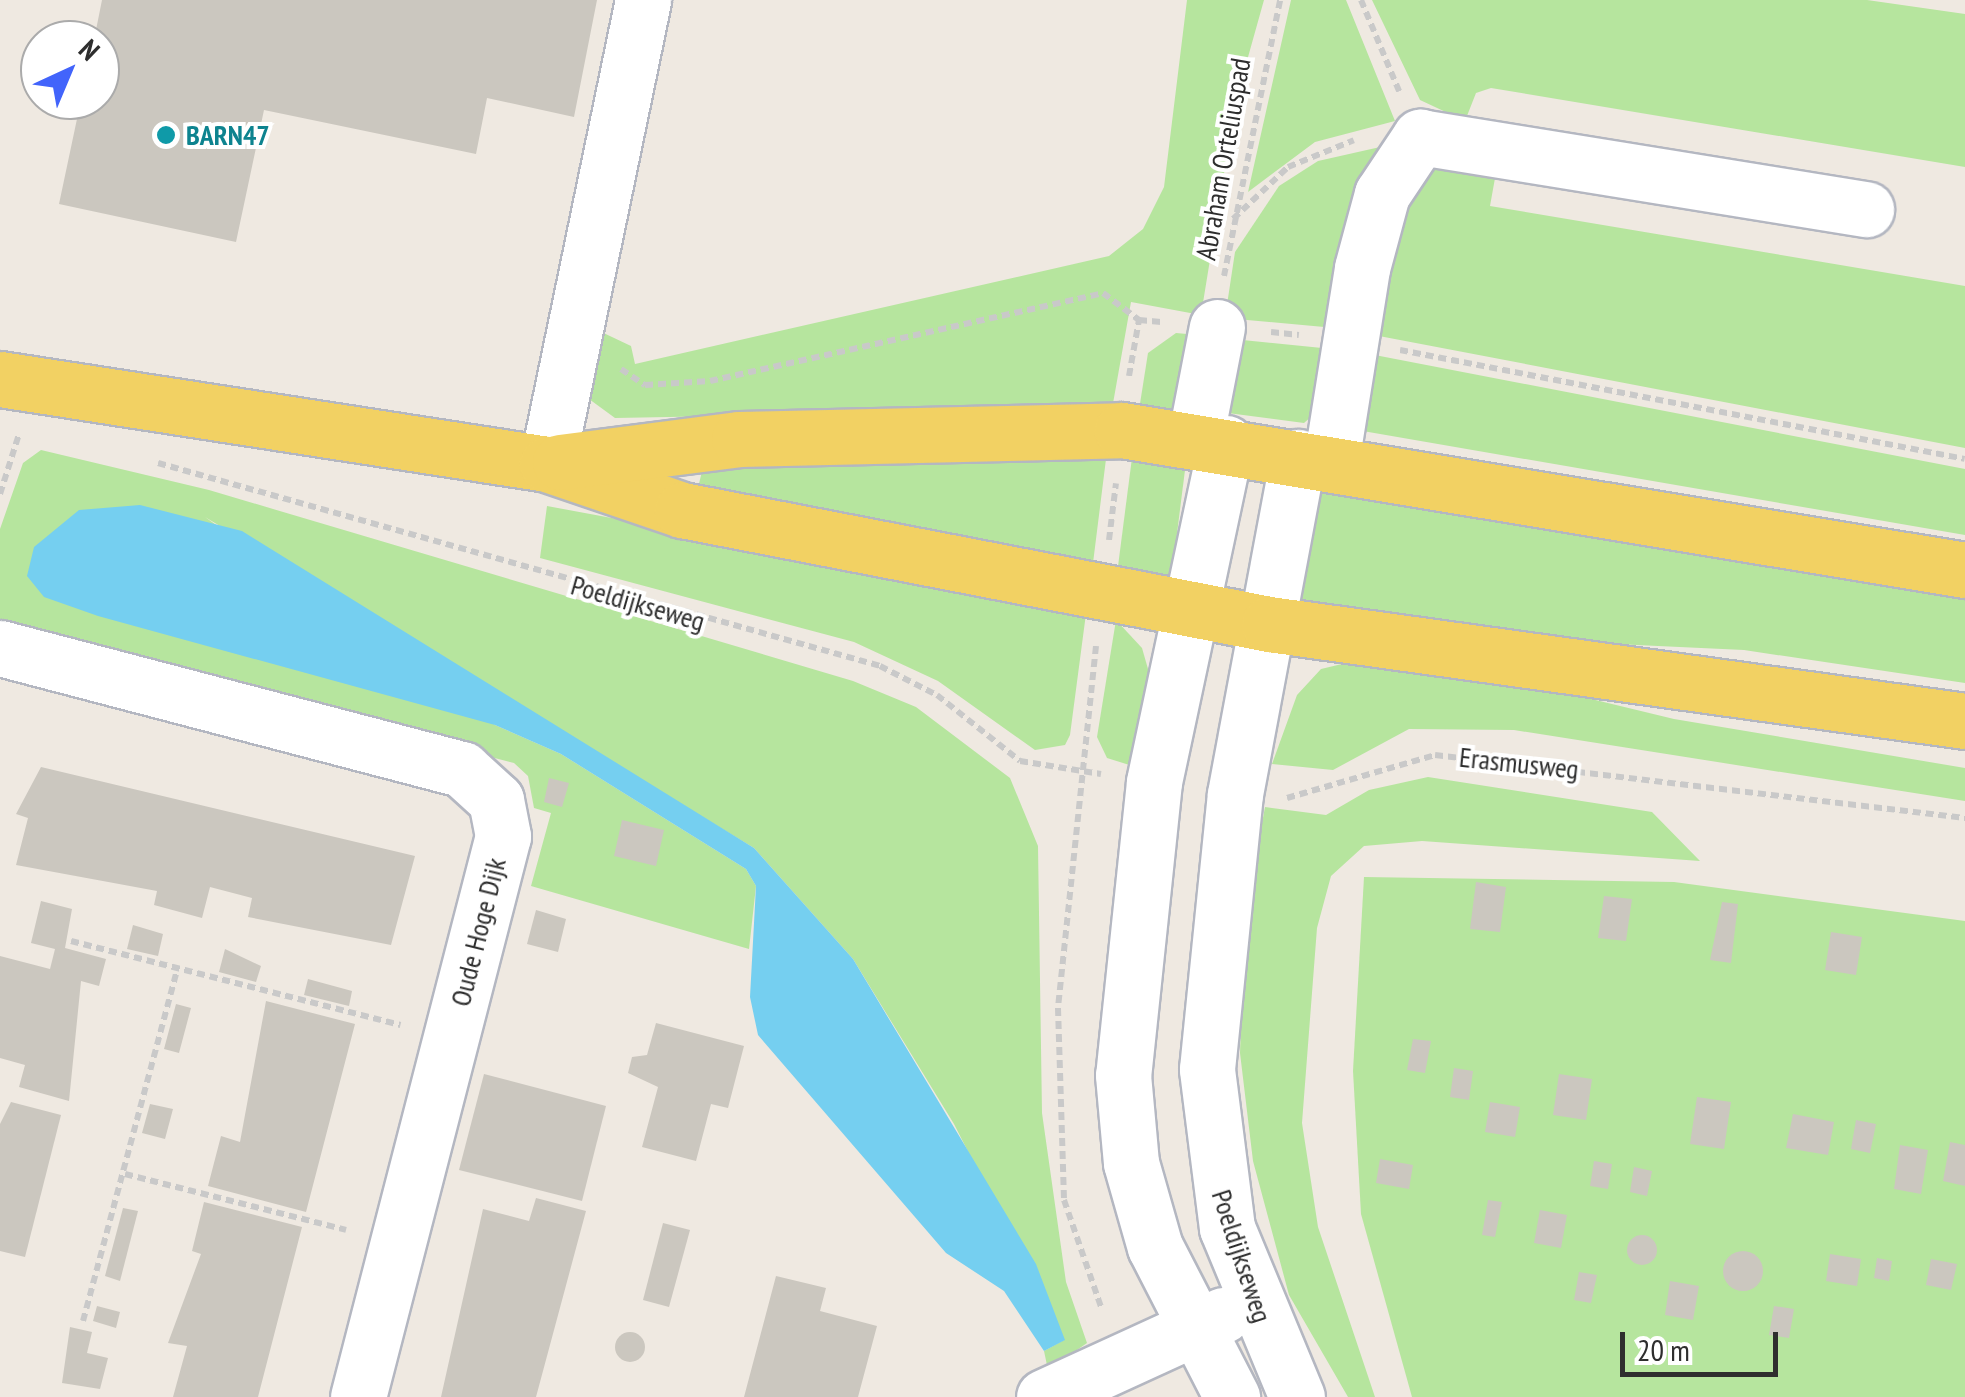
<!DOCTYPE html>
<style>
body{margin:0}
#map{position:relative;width:1965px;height:1397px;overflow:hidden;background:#efe9e1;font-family:"PT Sans Narrow",sans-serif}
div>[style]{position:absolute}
.green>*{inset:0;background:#b6e59e}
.water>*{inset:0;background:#75cff0}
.building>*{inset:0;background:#cbc7bf}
.round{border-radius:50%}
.path>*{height:6px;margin-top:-3px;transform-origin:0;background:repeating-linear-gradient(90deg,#c9c9c9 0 8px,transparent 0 13px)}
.roads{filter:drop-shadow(2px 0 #b4b7c1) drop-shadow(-2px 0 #b4b7c1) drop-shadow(0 2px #b4b7c1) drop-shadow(0 -2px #b4b7c1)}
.minor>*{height:55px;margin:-27.5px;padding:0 27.5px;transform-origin:27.5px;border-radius:27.5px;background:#fff}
.major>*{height:55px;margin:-27.5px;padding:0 27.5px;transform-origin:27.5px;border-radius:27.5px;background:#f2d163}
.dots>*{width:28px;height:28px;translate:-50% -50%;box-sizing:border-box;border:5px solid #fff;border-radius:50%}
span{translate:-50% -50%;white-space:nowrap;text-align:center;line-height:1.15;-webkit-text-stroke:8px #fff;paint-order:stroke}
.culture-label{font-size:28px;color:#0d838f;font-weight:700}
.left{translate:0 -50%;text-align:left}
.street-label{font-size:28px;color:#2e2e2e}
.north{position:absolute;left:20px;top:20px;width:100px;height:100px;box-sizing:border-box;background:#fff;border:2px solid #ababab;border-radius:50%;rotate:44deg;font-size:28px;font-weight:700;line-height:40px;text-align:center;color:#2e2e2e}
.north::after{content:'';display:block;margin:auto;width:35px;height:45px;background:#4264fb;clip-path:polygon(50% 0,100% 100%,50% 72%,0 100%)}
.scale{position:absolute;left:1620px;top:1332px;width:158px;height:45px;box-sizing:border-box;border:5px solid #2e2e2e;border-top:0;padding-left:12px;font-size:30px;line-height:35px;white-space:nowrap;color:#2e2e2e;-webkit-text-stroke:8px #fff;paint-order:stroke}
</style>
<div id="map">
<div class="green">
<div style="clip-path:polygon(1187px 0,1264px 0,1236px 100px,1201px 315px,1131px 302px,1112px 409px,615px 418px,589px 399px,593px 328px,631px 346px,635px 364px,1109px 256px,1143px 229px,1164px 187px)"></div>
<div style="clip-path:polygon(1291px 0,1346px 0,1395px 121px,1315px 142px,1248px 192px)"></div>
<div style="clip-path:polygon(1372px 0,1867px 0,1965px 14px,1965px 167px,1491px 88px,1476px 93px,1465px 121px,1420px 100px)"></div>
<div style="clip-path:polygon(1389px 145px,1335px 328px,1225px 318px,1235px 252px,1279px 186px,1318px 161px)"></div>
<div style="clip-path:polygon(1452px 161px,1497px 167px,1490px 206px,1965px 286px,1965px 448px,1358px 332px,1374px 259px,1429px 170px)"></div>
<div style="clip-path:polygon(1176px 333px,1198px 335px,1174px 412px,1139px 410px,1148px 353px)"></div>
<div style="clip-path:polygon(1223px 338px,1332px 349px,1312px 416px,1304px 423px,1220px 412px)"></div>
<div style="clip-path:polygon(1354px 351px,1965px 469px,1965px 535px,1357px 430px)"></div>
<div style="clip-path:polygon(41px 450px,209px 490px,853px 681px,916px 707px,1010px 778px,1038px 846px,1042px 1113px,1066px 1282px,1087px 1343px,1048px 1370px,1044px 1351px,1064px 1340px,954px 1124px,853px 959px,754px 848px,205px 517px,495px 725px,561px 754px,746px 869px,756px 886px,749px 949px,531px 886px,551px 813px,534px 808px,528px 776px,514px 763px,0 629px,0 529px,23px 463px)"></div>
<div style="clip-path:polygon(1133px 450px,1186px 462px,1171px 581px,1117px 574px)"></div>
<div style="clip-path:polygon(1107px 451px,1092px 571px,697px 492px,704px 463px)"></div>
<div style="clip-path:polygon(1321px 490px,1965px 596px,1965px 683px,1744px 650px,1505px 639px,1294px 602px)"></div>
<div style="clip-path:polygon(547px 506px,1087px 606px,1070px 735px,1065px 745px,1035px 750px,938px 681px,854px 642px,540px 558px)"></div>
<div style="clip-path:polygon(1116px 620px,1142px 648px,1152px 683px,1139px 768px,1107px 758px,1097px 737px)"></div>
<div style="clip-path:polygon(1367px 658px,1450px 665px,1674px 719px,1965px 768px,1965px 801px,1514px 730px,1409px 729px,1333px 770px,1272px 764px,1297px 695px,1321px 669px)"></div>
<div style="clip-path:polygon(1428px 777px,1652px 812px,1700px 861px,1422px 841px,1364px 846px,1331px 876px,1317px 928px,1302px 1123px,1318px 1227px,1375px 1397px,1348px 1397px,1289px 1295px,1253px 1161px,1240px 1053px,1245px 915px,1265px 807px,1326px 815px,1369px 790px)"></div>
<div style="clip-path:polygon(1364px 877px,1674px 882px,1965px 921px,1965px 1397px,1412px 1397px,1361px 1214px,1353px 1071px)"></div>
</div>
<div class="water">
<div style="clip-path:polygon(140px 505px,242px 531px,754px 848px,853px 959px,1036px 1264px,1065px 1340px,1044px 1351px,1004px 1291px,946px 1253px,758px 1035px,750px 997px,756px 886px,746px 869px,561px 754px,495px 725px,98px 616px,44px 597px,27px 576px,34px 547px,79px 510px)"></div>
</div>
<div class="building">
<div style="clip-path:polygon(102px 0,597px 0,574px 117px,487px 98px,476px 154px,264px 110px,236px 242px,59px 204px,81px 100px,100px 100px,94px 40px)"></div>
<div style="clip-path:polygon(41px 767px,415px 856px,391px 945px,248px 917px,252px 898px,210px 887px,202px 918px,154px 905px,157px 891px,16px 865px,28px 818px,16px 814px)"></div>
<div style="clip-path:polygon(549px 778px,569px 783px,562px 807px,544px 802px)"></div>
<div style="clip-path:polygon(622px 820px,664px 830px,656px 866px,614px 856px)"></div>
<div style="clip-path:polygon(1476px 882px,1506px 887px,1500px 932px,1470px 929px)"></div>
<div style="clip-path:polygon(1604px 896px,1632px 899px,1626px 941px,1598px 938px)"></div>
<div style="clip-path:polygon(41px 901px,72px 909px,65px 948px,106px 959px,99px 986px,81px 981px,69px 1101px,19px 1087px,25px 1065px,0 1058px,0 956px,50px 969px,55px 949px,31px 943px)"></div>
<div style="clip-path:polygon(1722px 902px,1738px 904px,1731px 963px,1710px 960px)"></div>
<div style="clip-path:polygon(536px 910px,566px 919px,558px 952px,527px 944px)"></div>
<div style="clip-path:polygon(133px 925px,163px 934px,158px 956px,127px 949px)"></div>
<div style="clip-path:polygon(1831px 932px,1862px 937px,1856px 975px,1825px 970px)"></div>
<div style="clip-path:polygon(225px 949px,261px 966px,256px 982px,219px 972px)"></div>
<div style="clip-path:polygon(308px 979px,352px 991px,349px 1006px,304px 995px)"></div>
<div style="clip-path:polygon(266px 1001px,355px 1024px,306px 1212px,208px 1186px,221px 1136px,240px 1142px)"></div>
<div style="clip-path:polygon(176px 1004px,191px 1008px,179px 1053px,164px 1049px)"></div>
<div style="clip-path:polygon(656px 1023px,744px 1046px,728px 1108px,711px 1104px,696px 1161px,642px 1147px,658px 1087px,628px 1073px,632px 1057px,647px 1055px)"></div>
<div style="clip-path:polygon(1413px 1039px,1431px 1041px,1425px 1073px,1407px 1070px)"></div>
<div style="clip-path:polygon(1454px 1068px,1473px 1071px,1469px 1100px,1450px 1097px)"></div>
<div style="clip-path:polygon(484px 1074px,606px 1106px,582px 1201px,459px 1170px)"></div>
<div style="clip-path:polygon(1559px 1074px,1592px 1079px,1586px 1120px,1553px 1115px)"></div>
<div style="clip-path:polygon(1697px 1097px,1731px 1102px,1724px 1149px,1690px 1144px)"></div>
<div style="clip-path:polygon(11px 1102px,61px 1115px,25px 1257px,0 1251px,0 1124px)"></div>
<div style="clip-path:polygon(1490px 1102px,1520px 1107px,1515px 1137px,1485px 1132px)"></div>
<div style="clip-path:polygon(150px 1104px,173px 1109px,165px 1139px,142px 1133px)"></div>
<div style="clip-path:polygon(1793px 1114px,1834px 1122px,1828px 1155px,1786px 1148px)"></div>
<div style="clip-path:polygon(1856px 1120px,1876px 1124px,1870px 1153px,1851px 1149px)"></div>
<div style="clip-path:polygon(1950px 1142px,1965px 1145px,1965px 1186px,1943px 1181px)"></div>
<div style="clip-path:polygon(1900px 1145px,1928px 1150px,1921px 1194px,1894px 1189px)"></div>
<div style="clip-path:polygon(1380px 1159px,1413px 1165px,1409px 1189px,1376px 1183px)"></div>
<div style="clip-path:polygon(1594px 1161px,1612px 1164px,1608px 1189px,1590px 1186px)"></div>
<div style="clip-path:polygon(1634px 1167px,1652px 1171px,1647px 1196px,1630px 1192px)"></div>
<div style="clip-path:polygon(536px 1198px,586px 1211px,536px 1397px,441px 1397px,483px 1209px,529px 1221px)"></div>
<div style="clip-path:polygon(1488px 1200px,1502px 1202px,1495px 1237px,1482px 1235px)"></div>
<div style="clip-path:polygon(204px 1202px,302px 1227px,258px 1397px,173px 1397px,187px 1346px,168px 1343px,201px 1254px,192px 1251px)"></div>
<div style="clip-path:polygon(123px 1208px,138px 1211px,120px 1281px,105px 1276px)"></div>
<div style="clip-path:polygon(1540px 1210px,1567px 1215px,1561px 1248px,1534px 1243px)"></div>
<div style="clip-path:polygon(663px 1223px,690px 1230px,669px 1307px,643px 1300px)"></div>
<div class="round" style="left:1627px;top:1235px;width:30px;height:30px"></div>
<div class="round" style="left:1723px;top:1251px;width:40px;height:40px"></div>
<div style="clip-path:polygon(1830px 1254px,1861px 1259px,1857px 1286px,1826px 1281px)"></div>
<div style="clip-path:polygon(1877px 1258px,1892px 1261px,1889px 1281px,1874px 1278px)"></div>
<div style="clip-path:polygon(1931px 1259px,1957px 1264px,1951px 1290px,1926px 1285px)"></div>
<div style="clip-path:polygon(1579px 1272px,1597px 1275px,1591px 1303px,1574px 1300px)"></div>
<div style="clip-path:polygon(776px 1276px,826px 1288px,820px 1311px,877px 1326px,858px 1397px,744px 1397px)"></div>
<div style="clip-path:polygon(1670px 1281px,1699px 1286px,1693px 1320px,1665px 1315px)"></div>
<div style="clip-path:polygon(97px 1306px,120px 1312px,116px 1328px,93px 1321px)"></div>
<div style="clip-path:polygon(1774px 1306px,1794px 1309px,1789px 1338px,1769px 1335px)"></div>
<div style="clip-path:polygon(70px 1327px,92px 1332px,87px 1353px,108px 1358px,100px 1389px,62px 1383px)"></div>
<div class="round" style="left:615px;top:1332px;width:30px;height:30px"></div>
</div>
<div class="path">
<div style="left:1361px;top:0;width:99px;rotate:67.3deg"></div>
<div style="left:1233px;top:219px;width:76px;rotate:-43.4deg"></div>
<div style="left:1288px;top:167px;width:71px;rotate:-22.2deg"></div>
<div style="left:1224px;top:276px;width:282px;rotate:-78.5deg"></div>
<div style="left:1271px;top:332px;width:28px;rotate:6deg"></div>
<div style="left:1400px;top:350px;width:575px;rotate:10.92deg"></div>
<div style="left:621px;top:369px;width:29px;rotate:34deg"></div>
<div style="left:645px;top:385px;width:65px;rotate:-3.5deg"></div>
<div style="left:710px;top:381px;width:403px;rotate:-12.6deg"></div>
<div style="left:1103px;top:293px;width:45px;rotate:36.9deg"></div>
<div style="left:1129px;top:376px;width:57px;rotate:-79.9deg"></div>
<div style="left:1139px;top:320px;width:25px;rotate:5deg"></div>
<div style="left:158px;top:463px;width:750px;rotate:15.7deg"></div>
<div style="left:880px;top:666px;width:64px;rotate:27deg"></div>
<div style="left:937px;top:695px;width:106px;rotate:38.5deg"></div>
<div style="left:1020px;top:761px;width:82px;rotate:9.1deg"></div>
<div style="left:0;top:494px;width:63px;rotate:-72.4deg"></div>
<div style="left:1109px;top:540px;width:57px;rotate:-83deg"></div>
<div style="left:1096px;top:646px;width:364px;rotate:96deg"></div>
<div style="left:1058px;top:1008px;width:192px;rotate:88.2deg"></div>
<div style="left:1064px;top:1200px;width:116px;rotate:70.9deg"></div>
<div style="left:1287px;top:798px;width:154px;rotate:-16.2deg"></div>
<div style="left:1435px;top:755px;width:534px;rotate:6.78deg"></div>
<div style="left:71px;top:941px;width:340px;rotate:14.3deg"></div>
<div style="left:125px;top:1174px;width:228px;rotate:14.2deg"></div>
<div style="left:83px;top:1321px;width:363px;rotate:-75deg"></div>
</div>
<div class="roads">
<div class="minor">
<div style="left:1195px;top:440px;width:115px;rotate:-79deg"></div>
<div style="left:1226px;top:443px;width:347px;rotate:102deg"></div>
<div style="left:1154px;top:782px;width:295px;rotate:96deg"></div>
<div style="left:1123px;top:1075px;width:88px;rotate:84.8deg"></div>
<div style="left:1131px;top:1163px;width:87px;rotate:74.1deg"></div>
<div style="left:1155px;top:1247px;width:169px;rotate:62.8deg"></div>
<div style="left:1331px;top:462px;width:196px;rotate:-80.9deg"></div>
<div style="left:1362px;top:268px;width:77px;rotate:-74.9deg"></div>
<div style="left:1382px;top:194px;width:69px;rotate:-56.3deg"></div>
<div style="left:1420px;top:137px;width:452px;rotate:9.2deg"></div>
<div style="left:547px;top:464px;width:474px;rotate:-78.3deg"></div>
<div style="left:0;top:648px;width:478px;rotate:14.7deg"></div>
<div style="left:462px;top:769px;width:46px;rotate:42.4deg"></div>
<div style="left:496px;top:800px;width:37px;rotate:79deg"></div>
<div style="left:503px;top:836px;width:579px;rotate:104.49deg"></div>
<div style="left:1044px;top:1397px;width:197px;rotate:-24.6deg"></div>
<div style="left:1297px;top:1397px;width:183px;rotate:-112.5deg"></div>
<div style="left:1227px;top:1228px;width:160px;rotate:-97.2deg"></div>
<div style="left:1207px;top:1069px;width:276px;rotate:-84.2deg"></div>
<div style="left:1235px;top:794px;width:343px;rotate:-79.4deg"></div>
</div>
<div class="major">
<div style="left:0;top:379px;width:554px;rotate:8.83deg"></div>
<div style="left:547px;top:464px;width:143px;rotate:18.8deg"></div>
<div style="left:682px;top:510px;width:598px;rotate:10.99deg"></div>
<div style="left:1269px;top:624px;width:703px;rotate:7.93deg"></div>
<div style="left:560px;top:462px;width:180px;rotate:-7.3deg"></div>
<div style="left:739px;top:439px;width:383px;rotate:-1.3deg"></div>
<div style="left:1122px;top:430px;width:855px;rotate:9.43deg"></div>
</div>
</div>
<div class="dots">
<div style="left:166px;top:135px;background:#0f9aa8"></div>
</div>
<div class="culture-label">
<span class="left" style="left:186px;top:135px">BARN47</span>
</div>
<div class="street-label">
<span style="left:1223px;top:159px;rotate:-80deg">Abraham Orteliuspad</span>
<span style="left:638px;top:603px;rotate:16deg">Poeldijkseweg</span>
<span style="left:1519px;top:763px;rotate:6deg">Erasmusweg</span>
<span style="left:478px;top:932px;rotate:-76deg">Oude Hoge Dijk</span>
<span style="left:1242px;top:1256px;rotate:72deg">Poeldijkseweg</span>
</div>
<div class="north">N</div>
<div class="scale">20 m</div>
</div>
